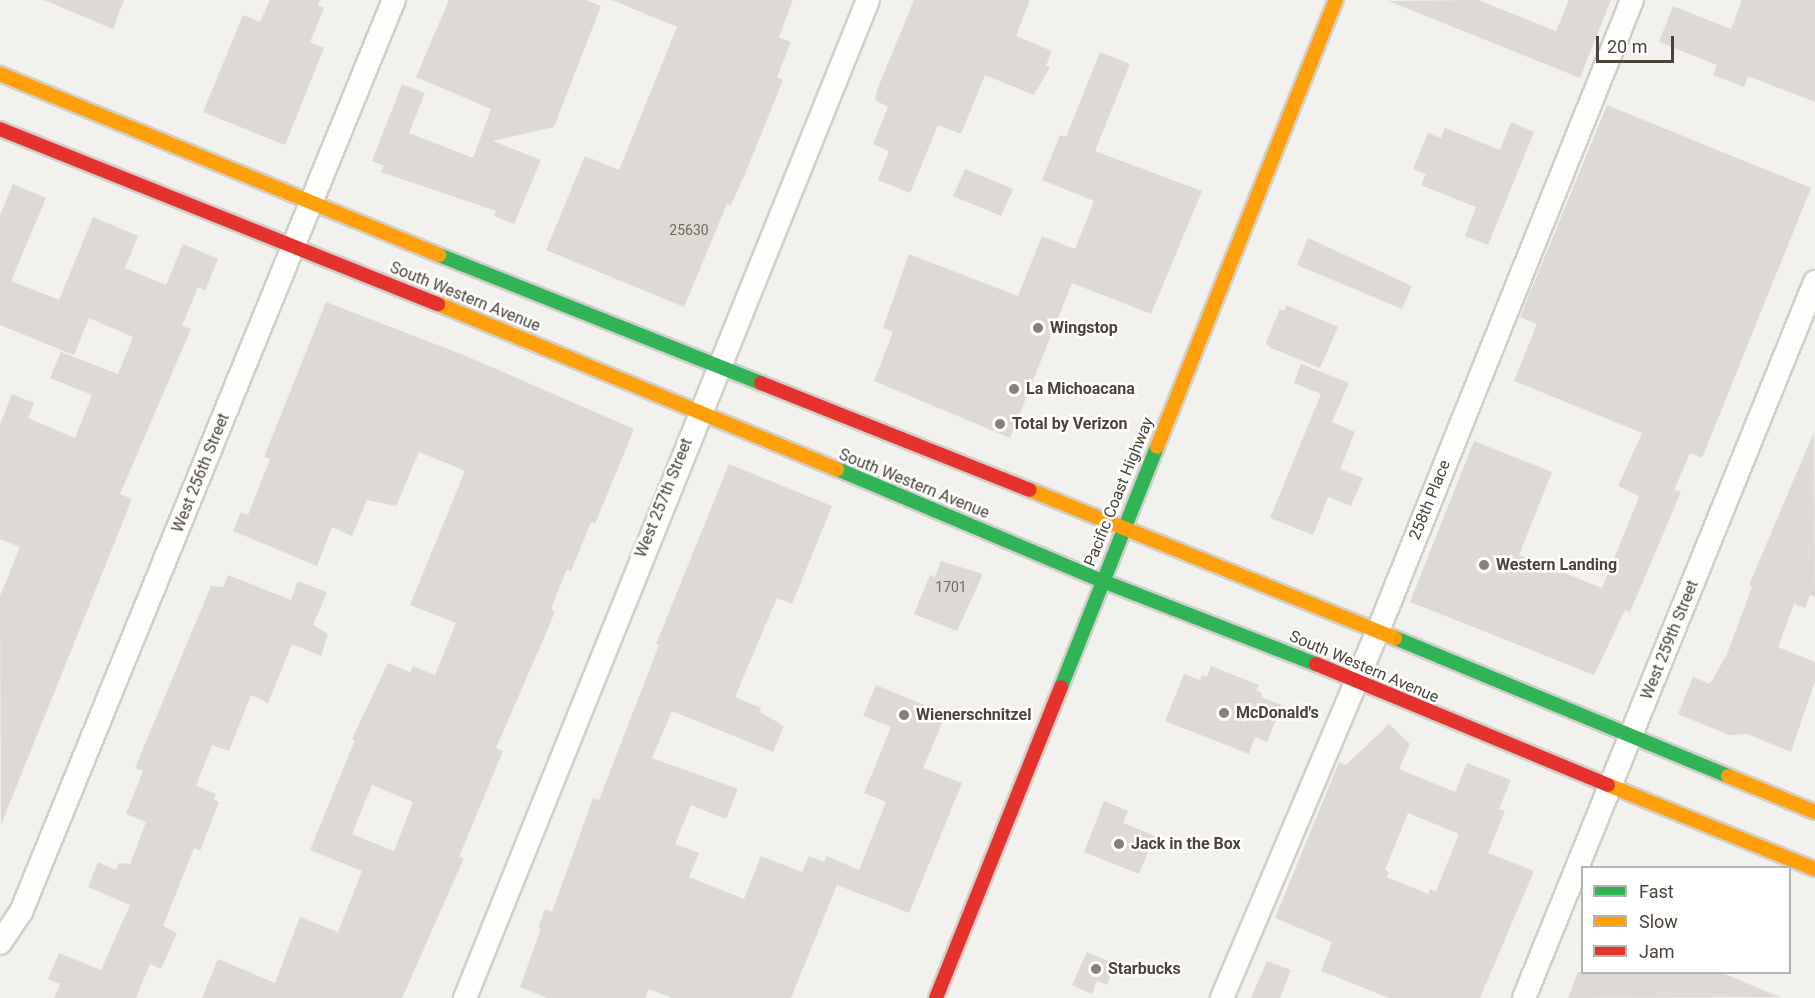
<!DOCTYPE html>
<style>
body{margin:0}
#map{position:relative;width:1815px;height:998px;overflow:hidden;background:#f3f1ed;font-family:Roboto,sans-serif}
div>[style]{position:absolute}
.building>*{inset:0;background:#dddad5}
.roads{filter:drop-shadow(2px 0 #d1cfca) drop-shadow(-2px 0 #d1cfca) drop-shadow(0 2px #d1cfca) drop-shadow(0 -2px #d1cfca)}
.street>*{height:22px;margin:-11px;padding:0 11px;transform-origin:11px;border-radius:11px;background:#fdfdfc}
.fast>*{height:14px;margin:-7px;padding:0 7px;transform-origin:7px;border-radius:7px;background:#30b455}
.slow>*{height:14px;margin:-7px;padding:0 7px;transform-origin:7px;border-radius:7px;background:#ff9f0a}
.jam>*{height:14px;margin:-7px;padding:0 7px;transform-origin:7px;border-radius:7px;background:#e5322d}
.dots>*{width:16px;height:16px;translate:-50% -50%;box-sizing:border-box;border:3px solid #fff;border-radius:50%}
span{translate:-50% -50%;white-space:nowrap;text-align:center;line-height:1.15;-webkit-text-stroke:5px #fff;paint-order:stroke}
.number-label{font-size:14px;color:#706a5f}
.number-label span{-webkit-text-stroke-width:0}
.street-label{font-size:16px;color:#4b4337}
.poi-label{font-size:16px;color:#4b4337;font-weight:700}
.left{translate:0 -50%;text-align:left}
.legend{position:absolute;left:1581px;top:866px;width:210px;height:108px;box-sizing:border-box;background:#fff;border:2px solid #b7b4af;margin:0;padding:8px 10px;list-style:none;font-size:18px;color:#4b4337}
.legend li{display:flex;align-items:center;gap:12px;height:30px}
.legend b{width:30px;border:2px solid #b7b4af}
.scale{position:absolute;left:1596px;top:36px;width:78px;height:27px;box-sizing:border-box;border:3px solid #4b4337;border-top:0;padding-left:8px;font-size:18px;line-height:21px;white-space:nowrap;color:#4b4337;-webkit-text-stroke:4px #fff;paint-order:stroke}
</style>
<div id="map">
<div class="building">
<div style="clip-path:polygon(44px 0,124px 0,113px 29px)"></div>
<div style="clip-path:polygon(270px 0,320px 0,318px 5px,324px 8px,310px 42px,324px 48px,285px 145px,203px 112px,243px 15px,260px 22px)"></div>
<div style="clip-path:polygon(449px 0,586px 0,601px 6px,554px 127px,493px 141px,541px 160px,514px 224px,494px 216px,496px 211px,381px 172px,384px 166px,372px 161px,402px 84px,425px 93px,409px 133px,473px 158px,491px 109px,416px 77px)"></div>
<div style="clip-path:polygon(612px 0,793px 0,779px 37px,791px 42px,777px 77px,783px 80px,745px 174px,731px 205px,727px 204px,684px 307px,546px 250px,585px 156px,619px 170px,677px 27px)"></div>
<div style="clip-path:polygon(914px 0,1030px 0,1016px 36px,1052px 51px,1046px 66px,1050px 67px,1034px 95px,985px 75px,961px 134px,938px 125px,910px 193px,878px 180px,889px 151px,873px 144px,888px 107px,875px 100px,877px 90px)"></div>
<div style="clip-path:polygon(1478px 0,1556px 31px,1569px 0,1611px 0,1580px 78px,1388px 1px)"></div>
<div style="clip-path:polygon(1742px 0,1815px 0,1815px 102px,1748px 76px,1744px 87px,1713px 75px,1717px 65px,1659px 42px,1673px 6px,1731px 29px)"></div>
<div style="clip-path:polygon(1100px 52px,1130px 64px,1095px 151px,1202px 191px,1151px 314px,1072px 283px,1010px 438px,874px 381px,893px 332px,883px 328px,909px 254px,1018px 296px,1042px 236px,1075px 249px,1094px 201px,1042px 180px,1060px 135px,1066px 137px)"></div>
<div style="clip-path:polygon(1607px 105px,1811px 188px,1702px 458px,1690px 453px,1674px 490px,1681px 492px,1678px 499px,1630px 612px,1625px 610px,1594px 675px,1410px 602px,1474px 441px,1552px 472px,1519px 555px,1602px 588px,1635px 507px,1639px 496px,1618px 486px,1642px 433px,1514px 381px,1537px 324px,1520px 317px)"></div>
<div style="clip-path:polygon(1511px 122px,1534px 132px,1488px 245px,1465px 236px,1476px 207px,1421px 185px,1426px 174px,1413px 169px,1428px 133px,1441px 138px,1445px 128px,1500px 150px)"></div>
<div style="clip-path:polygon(965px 169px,1013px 189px,1001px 216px,953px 196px)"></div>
<div style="clip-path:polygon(13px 184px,46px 198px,11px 281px,59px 300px,93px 217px,138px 236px,125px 268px,166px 285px,183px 244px,218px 259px,205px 291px,198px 287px,182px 326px,191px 329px,120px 494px,132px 499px,1px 825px,0 596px,20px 547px,0 539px,0 424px,12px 394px,34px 403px,28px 418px,75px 438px,92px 395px,50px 378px,61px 352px,118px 374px,133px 337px,89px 318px,74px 355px,0 325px,0 215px)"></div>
<div style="clip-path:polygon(1308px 238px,1412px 286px,1402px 309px,1297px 265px)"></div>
<div style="clip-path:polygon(evenodd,326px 302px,466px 356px,634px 429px,595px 524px,591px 522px,571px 571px,567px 569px,551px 609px,555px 611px,550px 624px,496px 748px,503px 751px,459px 857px,464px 858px,402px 998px,202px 998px,218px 959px,275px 983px,300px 917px,338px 932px,362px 871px,310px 850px,355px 740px,352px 739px,388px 663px,410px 672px,413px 666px,435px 675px,456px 623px,410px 605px,465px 471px,456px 467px,419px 452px,396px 506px,367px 500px,352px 536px,332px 527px,317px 566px,233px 531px,241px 512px,248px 515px,270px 459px,264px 457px,326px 302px,372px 785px,413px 802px,394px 851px,352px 834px,372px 785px)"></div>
<div style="clip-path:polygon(1286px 305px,1338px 327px,1320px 368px,1269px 347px,1266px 342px,1280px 309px,1284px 311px)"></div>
<div style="clip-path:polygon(1301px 364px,1349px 383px,1332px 422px,1355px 432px,1340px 469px,1363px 478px,1351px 506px,1328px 497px,1313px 535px,1270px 518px,1321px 394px,1294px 383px)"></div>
<div style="clip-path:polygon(1814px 432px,1815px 597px,1810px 595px,1805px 608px,1794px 604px,1778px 647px,1815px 662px,1815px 681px,1791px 752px,1747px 734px,1729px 735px,1678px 714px,1693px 677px,1710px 684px,1727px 654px,1752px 587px,1749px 585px)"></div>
<div style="clip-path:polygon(729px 464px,832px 506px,792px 604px,777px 598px,735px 697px,761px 708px,760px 712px,784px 726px,773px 752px,672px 711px,652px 758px,738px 789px,726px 819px,691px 805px,675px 844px,699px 853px,689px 877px,744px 899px,761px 856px,802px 872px,809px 856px,824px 862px,827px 856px,859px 870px,886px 802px,864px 793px,891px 727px,863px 716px,876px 685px,946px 714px,923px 768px,962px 783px,909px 913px,837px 885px,791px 998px,672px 998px,649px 989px,645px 998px,547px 998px,520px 987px,541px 929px,538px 928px,545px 909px,552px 912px,593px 798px,599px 800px,659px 645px,656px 644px)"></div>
<div style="clip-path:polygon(941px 561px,983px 574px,957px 631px,914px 614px,930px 575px,935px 577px)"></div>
<div style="clip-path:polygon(228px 575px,291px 600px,298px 581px,327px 592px,313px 625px,328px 634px,321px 656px,292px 644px,268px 703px,251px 695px,229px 751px,212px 745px,196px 786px,216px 794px,214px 800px,219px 802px,200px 851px,194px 848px,163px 926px,177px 933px,161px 969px,150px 964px,136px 998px,54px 998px,60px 984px,48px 979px,59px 953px,101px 970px,130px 905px,88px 887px,98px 862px,116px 870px,119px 863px,130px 864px,146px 822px,126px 814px,143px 771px,135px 768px,211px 586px,223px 587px)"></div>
<div style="clip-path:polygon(1211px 666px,1259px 685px,1256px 690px,1262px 693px,1261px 697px,1282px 705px,1267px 742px,1255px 737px,1249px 754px,1165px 721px,1184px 674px,1200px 680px,1202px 675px,1207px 677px)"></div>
<div style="clip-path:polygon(evenodd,1389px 724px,1410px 744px,1399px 769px,1455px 792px,1467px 763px,1511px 780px,1499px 809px,1505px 811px,1488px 853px,1534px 871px,1480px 998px,1389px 998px,1321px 971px,1332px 942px,1275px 918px,1339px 762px,1346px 765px,1389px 724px,1408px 813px,1459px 834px,1436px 891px,1430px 889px,1428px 894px,1387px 877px,1389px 872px,1385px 870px,1408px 813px)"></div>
<div style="clip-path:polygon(1104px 801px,1128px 811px,1123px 823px,1155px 836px,1139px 874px,1084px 852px)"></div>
<div style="clip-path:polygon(1087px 952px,1115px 964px,1107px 985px,1097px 981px,1092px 994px,1072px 985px)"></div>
<div style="clip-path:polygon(1267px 961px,1291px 970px,1280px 998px,1251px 998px)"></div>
<div style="clip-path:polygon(1578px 972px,1720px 972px,1780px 997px,1568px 998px)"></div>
</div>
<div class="roads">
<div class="street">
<div style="left:0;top:943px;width:37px;rotate:-56deg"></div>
<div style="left:21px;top:912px;width:985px;rotate:-67.76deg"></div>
<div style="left:465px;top:998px;width:1076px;rotate:-68.01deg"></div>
<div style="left:1222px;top:998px;width:399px;rotate:-67deg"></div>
<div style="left:1378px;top:631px;width:680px;rotate:-68.07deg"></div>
<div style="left:1524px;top:998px;width:773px;rotate:-67.88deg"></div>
</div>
<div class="fast">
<div style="left:439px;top:255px;width:347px;rotate:21.7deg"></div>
<div style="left:837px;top:469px;width:285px;rotate:22.9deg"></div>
<div style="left:1100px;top:580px;width:232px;rotate:21.3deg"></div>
<div style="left:1395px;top:638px;width:360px;rotate:22.5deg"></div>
<div style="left:1061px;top:687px;width:258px;rotate:-68.2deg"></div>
</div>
<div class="slow">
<div style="left:0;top:74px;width:475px;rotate:22.4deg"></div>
<div style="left:438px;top:304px;width:432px;rotate:22.5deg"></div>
<div style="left:1157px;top:447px;width:482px;rotate:-68.2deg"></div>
<div style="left:1030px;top:490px;width:394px;rotate:22.1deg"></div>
<div style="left:1728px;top:776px;width:94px;rotate:22.5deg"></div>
<div style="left:1608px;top:785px;width:223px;rotate:22.1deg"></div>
</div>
<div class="jam">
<div style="left:0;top:129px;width:472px;rotate:21.8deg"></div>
<div style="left:761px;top:383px;width:289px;rotate:21.7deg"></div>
<div style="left:1316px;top:664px;width:316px;rotate:22.5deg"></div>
<div style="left:936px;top:998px;width:335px;rotate:-68.1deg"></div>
</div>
</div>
<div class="dots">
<div style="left:1038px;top:328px;background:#868077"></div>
<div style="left:1014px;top:389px;background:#868077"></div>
<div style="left:1000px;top:424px;background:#868077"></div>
<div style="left:1484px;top:565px;background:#868077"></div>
<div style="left:1224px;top:713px;background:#868077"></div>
<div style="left:904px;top:715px;background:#868077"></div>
<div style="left:1119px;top:844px;background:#868077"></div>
<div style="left:1096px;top:969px;background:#868077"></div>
</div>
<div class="number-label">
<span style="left:689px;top:230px">25630</span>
<span style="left:951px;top:587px">1701</span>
</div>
<div class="street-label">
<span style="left:465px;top:297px;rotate:22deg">South Western Avenue</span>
<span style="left:201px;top:473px;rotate:-68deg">West 256th Street</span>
<span style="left:914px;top:484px;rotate:22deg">South Western Avenue</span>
<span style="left:1119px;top:492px;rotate:-68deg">Pacific Coast Highway</span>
<span style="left:664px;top:498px;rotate:-68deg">West 257th Street</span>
<span style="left:1430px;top:500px;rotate:-68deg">258th Place</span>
<span style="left:1670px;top:640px;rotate:-68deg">West 259th Street</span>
<span style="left:1364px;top:667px;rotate:23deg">South Western Avenue</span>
</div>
<div class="poi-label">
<span class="left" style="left:1050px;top:328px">Wingstop</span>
<span class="left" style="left:1026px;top:389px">La Michoacana</span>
<span class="left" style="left:1012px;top:424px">Total by Verizon</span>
<span class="left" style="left:1496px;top:565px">Western Landing</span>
<span class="left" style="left:1236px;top:713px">McDonald's</span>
<span class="left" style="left:916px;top:715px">Wienerschnitzel</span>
<span class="left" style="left:1131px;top:844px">Jack in the Box</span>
<span class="left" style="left:1108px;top:969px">Starbucks</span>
</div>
<ul class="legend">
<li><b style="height:8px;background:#30b455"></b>Fast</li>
<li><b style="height:8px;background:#ff9f0a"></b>Slow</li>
<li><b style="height:8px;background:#e5322d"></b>Jam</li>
</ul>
<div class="scale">20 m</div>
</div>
